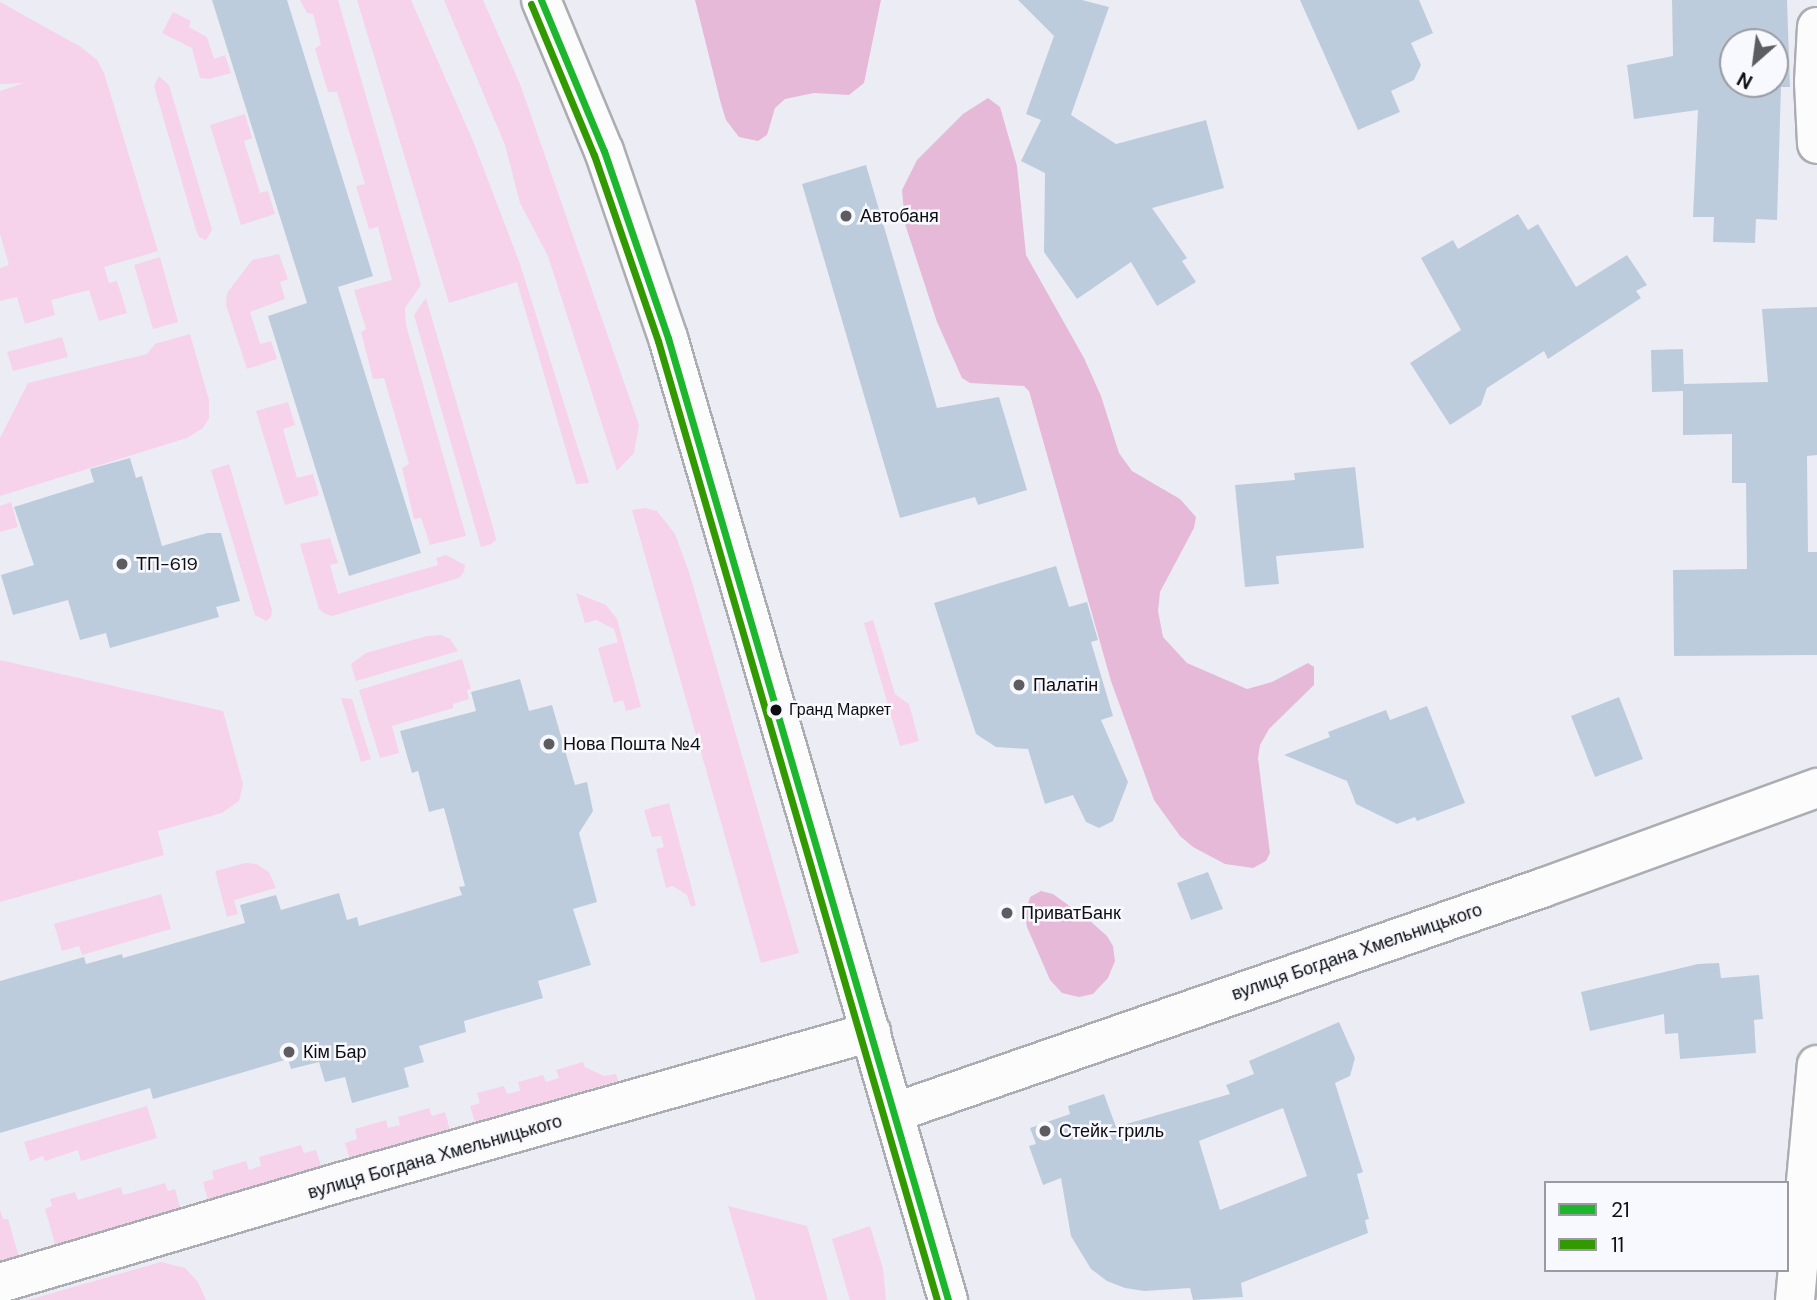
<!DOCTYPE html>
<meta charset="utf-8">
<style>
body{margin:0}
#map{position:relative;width:1817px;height:1300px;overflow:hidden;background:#ecedf4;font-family:"DM Sans",sans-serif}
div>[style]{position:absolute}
.green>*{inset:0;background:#f6d2eb}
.forest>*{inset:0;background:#e6b9d9}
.building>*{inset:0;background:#bdccdc}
.roads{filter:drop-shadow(2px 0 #acadb2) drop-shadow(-2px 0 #acadb2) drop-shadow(0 2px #acadb2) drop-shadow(0 -2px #acadb2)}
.street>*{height:38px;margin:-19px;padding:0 19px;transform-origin:19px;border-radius:19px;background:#fcfcfd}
.secondary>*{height:38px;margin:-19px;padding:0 19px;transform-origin:19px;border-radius:19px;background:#fcfcfd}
.bus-1>*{height:7px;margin:-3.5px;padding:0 3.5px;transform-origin:3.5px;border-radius:3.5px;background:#1db72e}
.bus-2>*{height:7px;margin:-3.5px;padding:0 3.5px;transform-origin:3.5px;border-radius:3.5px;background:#390}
.dots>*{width:19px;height:19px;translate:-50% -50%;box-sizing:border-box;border:4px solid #f8f9fe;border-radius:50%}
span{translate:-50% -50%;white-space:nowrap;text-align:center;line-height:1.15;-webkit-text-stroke:5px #f8f9fe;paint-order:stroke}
.bus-label{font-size:16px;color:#0e0e12}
.left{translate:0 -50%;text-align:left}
.poi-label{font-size:18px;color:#0e0e12}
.street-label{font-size:18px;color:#0e0e12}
.legend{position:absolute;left:1544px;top:1181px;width:245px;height:91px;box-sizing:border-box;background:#f8f9fe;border:2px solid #9a9ba0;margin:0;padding:9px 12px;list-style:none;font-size:21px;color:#0e0e12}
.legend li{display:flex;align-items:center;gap:14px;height:35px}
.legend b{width:35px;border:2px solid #9a9ba0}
.north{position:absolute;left:1719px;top:28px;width:70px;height:70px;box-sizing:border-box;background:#f8f9fe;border:2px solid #9a9ba0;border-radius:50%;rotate:208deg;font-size:19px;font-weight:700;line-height:28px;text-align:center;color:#0e0e12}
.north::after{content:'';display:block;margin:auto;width:24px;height:32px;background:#5c5c61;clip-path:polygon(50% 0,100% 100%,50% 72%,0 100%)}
</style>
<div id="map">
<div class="green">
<div style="clip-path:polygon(300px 0,338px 0,421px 285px,405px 308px,406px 325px,466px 536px,430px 545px,421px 518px,414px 519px,402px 468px,409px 464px,384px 378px,373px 379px,361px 332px,366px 329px,354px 290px,392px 280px,378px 227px,369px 229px,356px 186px,365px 184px,337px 92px,328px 92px,315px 49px,321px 44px,313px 14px,307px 13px)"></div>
<div style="clip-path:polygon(357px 0,411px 0,473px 141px,520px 264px,589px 483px,576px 484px,517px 282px,449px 303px)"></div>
<div style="clip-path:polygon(444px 0,483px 0,520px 84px,639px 425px,634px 453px,617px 471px,548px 256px,520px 203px,505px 145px)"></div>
<div style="clip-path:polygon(0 2px,81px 47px,97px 60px,104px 73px,158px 251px,104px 267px,109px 283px,117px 281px,127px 313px,99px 321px,89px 290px,51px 300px,55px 315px,25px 324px,17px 297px,0 301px,0 268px,9px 265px,0 234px,0 91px,24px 83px,0 84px)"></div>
<div style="clip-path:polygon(173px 12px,191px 21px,189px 27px,207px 37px,214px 59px,225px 55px,231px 73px,210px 79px,200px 78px,192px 48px,162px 33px)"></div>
<div style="clip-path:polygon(159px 76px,169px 85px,212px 230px,206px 240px,199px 237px,196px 230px,154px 86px)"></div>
<div style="clip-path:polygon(245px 114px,252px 138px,244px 141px,260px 193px,268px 191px,275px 214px,241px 225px,210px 125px)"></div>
<div style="clip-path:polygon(279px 254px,288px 279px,280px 282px,285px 299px,250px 312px,260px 344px,271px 341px,277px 359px,247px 369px,226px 305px,227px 293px,252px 260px)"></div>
<div style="clip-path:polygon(160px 257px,178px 322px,153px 329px,134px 265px)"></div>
<div style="clip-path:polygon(426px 298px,495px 534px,496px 540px,491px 544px,481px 547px,414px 315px)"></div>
<div style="clip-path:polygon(190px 334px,209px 400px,209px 418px,203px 428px,187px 438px,0 496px,0 438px,28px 383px,147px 354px,155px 344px)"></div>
<div style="clip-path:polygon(62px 337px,68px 357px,13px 371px,7px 352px)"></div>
<div style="clip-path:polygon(288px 402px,295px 425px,283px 429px,297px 478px,313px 474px,319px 495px,285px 505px,256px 411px)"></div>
<div style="clip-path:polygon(229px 464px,272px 610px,271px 617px,266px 621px,255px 615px,211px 470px)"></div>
<div style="clip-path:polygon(11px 502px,18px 527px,0 532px,0 506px)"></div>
<div style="clip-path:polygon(646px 508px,657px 511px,675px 534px,689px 572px,799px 953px,761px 963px,632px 510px)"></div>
<div style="clip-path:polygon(330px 538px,338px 563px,330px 565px,338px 594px,438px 565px,436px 558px,446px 555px,465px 565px,464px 572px,459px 578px,332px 616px,325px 614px,319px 609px,300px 544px)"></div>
<div style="clip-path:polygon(576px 593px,606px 605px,617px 619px,641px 707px,626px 711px,623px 700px,614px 703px,598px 648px,618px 642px,614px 629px,596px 620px,585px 623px)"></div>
<div style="clip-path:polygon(873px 620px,895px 694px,909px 704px,919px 741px,900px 746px,864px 623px)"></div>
<div style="clip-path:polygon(441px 635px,450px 639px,458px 651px,356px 681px,351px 664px,366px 653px,427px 636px)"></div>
<div style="clip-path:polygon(462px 659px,471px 689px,467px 690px,469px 699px,453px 704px,453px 708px,392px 726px,399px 753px,380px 758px,359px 690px)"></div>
<div style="clip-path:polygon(0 660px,223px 711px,243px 784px,239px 801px,222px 813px,158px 831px,164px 855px,0 902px)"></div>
<div style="clip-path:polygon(341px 698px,352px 699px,371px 759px,361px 762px)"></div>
<div style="clip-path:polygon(669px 803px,696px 905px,691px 907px,687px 895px,673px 886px,666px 888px,656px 849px,664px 847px,661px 836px,652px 837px,644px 810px)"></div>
<div style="clip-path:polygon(246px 863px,256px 864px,269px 872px,276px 888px,234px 900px,238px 914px,227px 917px,215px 871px)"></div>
<div style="clip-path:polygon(161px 894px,171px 929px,82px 955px,79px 946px,62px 951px,54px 924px)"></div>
<div style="clip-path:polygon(583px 1062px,585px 1067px,604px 1076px,616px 1074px,618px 1081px,475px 1122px,470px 1106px,480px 1103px,477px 1093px,504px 1086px,507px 1094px,520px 1091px,518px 1082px,543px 1075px,546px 1082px,559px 1078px,556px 1070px)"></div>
<div style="clip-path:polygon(147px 1106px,157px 1138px,81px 1161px,78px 1150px,45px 1161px,43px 1156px,30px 1161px,24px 1142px)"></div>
<div style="clip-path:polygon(429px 1108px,432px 1116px,445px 1112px,450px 1130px,350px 1160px,345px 1143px,357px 1139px,355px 1129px,386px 1120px,388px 1128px,400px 1125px,398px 1117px)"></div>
<div style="clip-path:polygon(301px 1145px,304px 1153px,316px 1150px,322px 1169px,208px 1201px,203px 1182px,214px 1179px,212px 1171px,246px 1161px,249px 1170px,261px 1166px,259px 1157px)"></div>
<div style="clip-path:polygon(165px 1183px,168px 1191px,175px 1189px,181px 1211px,56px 1247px,45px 1209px,52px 1206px,50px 1199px,75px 1192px,78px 1200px,121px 1187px,123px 1195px)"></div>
<div style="clip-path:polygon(728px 1206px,807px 1226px,828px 1300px,756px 1300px)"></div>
<div style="clip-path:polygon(0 1210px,3px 1219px,8px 1219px,19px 1257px,0 1262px)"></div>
<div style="clip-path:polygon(870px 1226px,883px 1269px,886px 1300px,850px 1300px,832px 1239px)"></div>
<div style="clip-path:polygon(161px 1262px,185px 1268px,198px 1282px,206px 1300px,28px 1300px)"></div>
</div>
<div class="forest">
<div style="clip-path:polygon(695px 0,881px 0,864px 83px,849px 95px,814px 93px,785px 99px,775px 108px,767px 135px,758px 141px,739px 137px,726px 120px,721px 104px)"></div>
<div style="clip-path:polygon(988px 98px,1000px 107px,1017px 166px,1026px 255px,1084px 358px,1101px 396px,1119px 453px,1132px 471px,1180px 499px,1196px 517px,1194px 528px,1160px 592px,1158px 611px,1163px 637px,1187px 663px,1247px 689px,1272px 682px,1308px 663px,1314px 667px,1314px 685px,1269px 729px,1260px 745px,1258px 758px,1270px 853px,1266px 861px,1253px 868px,1225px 864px,1193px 847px,1180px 836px,1154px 800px,1111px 681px,1029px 391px,1024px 386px,970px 383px,962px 378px,937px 322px,905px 224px,902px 190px,917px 160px,963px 114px)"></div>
<div style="clip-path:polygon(1041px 891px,1053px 894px,1089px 920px,1107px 936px,1113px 946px,1115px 961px,1108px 978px,1093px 994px,1079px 997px,1062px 993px,1050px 980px,1027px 927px,1025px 915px,1030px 897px)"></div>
</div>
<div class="building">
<div style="clip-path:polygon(212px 0,287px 0,373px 276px,338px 287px,421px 553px,349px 576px,268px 316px,307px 303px)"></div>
<div style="clip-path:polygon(1018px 0,1082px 0,1109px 7px,1071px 115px,1116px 144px,1206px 120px,1224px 188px,1152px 208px,1187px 258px,1182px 261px,1196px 282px,1157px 306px,1131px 262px,1077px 299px,1044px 252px,1045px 173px,1021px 161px,1041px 120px,1026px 114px,1054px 36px)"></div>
<div style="clip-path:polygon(1300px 0,1419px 0,1433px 33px,1411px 43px,1421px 65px,1414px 80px,1391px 91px,1400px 112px,1358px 130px)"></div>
<div style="clip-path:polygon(evenodd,1672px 0,1787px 0,1790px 87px,1781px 87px,1777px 220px,1756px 219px,1755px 243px,1713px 242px,1714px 217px,1693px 217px,1698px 110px,1634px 119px,1627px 65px,1673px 56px,1672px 0,1733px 42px,1775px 42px,1775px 84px,1733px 84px,1733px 42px)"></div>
<div style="clip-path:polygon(866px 165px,937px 408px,999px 397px,1027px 490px,978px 505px,975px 497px,900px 518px,802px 184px)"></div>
<div style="clip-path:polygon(1518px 214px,1528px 230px,1538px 224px,1576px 287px,1627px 255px,1647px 285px,1636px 291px,1641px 298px,1548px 359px,1544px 351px,1487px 388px,1481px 405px,1450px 425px,1410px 363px,1461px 330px,1421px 258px,1453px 240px,1458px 249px)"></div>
<div style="clip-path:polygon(1817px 307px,1817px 455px,1807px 456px,1808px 552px,1817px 552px,1817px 655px,1674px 656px,1673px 570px,1747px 569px,1746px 483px,1732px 483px,1732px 434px,1683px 435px,1683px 391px,1652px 392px,1651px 350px,1683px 349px,1684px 384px,1768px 382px,1762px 309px)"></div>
<div style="clip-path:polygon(130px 458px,136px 478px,142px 476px,162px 546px,207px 533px,221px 533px,240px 601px,216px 607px,219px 617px,110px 648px,106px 633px,80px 640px,68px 600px,13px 615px,1px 575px,34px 565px,14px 507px,94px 482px,90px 469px)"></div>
<div style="clip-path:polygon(1355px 467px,1364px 548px,1276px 556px,1279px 584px,1245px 587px,1235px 485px,1295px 480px,1294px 473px)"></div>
<div style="clip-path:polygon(1056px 566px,1069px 607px,1087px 602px,1098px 640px,1091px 642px,1113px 716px,1101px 720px,1128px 782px,1113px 821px,1099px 828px,1086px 822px,1073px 795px,1045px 804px,1028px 749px,996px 747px,976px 734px,934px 603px)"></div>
<div style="clip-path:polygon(520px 679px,529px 711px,552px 705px,575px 785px,587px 782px,593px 811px,579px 833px,597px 902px,573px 909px,591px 965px,538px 981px,543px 998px,464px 1021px,466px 1032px,419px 1046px,424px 1062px,404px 1068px,409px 1087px,352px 1103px,345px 1077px,325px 1082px,319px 1062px,291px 1069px,288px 1059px,153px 1099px,150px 1088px,0 1133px,0 981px,84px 957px,86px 964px,122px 954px,123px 958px,245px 923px,240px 905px,276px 895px,281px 910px,339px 893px,347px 920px,357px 917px,359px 926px,462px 895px,459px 887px,465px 886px,444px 808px,429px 812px,418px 771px,412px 773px,400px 731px,476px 711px,471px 692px)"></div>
<div style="clip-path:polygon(1619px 697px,1643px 759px,1595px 777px,1571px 716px)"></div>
<div style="clip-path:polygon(1427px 706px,1465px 803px,1417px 821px,1415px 817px,1397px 824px,1356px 804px,1347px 781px,1284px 755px,1330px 737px,1328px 732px,1386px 710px,1390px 720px)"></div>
<div style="clip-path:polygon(1208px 872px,1223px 909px,1191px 920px,1177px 883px)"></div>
<div style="clip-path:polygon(1719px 963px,1721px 978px,1759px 975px,1763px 1019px,1754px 1020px,1756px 1053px,1680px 1059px,1678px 1033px,1665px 1034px,1664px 1014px,1590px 1031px,1581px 992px,1698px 964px)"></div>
<div style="clip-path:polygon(evenodd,1339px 1022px,1355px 1058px,1350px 1076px,1335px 1083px,1363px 1172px,1357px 1174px,1369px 1219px,1365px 1220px,1368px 1233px,1241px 1283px,1243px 1297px,1193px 1300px,1190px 1288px,1144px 1291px,1125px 1288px,1107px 1281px,1091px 1269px,1071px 1236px,1061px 1178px,1043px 1185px,1029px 1146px,1036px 1144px,1030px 1128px,1070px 1114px,1068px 1106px,1104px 1094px,1116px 1127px,1230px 1094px,1226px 1085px,1254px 1074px,1249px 1061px,1339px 1022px,1283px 1108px,1307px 1176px,1220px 1210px,1199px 1141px,1283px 1108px)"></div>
</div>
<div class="roads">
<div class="street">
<div style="left:1817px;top:27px;width:55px;rotate:93.1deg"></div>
<div style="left:1814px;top:82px;width:62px;rotate:87.2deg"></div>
<div style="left:896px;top:1112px;width:684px;rotate:-19.12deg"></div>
<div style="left:1542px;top:888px;width:293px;rotate:-20deg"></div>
<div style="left:1795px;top:1300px;width:236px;rotate:-84.7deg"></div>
</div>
<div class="secondary">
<div style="left:541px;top:0;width:164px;rotate:67.4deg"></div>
<div style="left:604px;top:151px;width:198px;rotate:71.1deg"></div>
<div style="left:668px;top:338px;width:1002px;rotate:73.77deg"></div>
<div style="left:0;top:1283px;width:356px;rotate:-16.5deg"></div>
<div style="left:341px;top:1182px;width:551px;rotate:-15.8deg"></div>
</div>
</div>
<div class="bus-1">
<div style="left:541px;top:0;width:164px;rotate:67.4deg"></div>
<div style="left:604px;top:151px;width:198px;rotate:71.1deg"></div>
<div style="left:668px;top:338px;width:1002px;rotate:73.77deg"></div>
</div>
<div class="bus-2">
<div style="left:531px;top:4px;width:164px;rotate:67.4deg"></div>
<div style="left:594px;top:155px;width:197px;rotate:71deg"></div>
<div style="left:658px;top:341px;width:999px;rotate:73.78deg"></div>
</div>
<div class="dots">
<div style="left:846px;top:216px;background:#5c5c61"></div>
<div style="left:122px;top:564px;background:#5c5c61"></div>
<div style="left:1019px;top:685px;background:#5c5c61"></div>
<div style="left:776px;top:710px;background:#0e0e12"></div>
<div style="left:549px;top:744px;background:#5c5c61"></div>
<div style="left:1007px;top:913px;background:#5c5c61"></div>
<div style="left:289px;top:1052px;background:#5c5c61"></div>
<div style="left:1045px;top:1131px;background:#5c5c61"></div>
</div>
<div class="bus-label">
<span class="left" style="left:789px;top:710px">Гранд Маркет</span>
</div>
<div class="poi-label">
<span class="left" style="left:860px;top:216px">Автобаня</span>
<span class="left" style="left:136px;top:564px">ТП-619</span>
<span class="left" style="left:1033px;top:685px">Палатін</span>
<span class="left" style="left:563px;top:744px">Нова Пошта №4</span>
<span class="left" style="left:1021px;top:913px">ПриватБанк</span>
<span class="left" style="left:303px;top:1052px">Кім Бар</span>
<span class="left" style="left:1059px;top:1131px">Стейк-гриль</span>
</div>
<div class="street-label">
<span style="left:1357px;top:952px;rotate:-19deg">вулиця Богдана Хмельницького</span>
<span style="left:435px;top:1157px;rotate:-16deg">вулиця Богдана Хмельницького</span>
</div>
<ul class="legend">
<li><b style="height:9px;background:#1db72e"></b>21</li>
<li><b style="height:9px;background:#390"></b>11</li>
</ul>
<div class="north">N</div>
</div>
